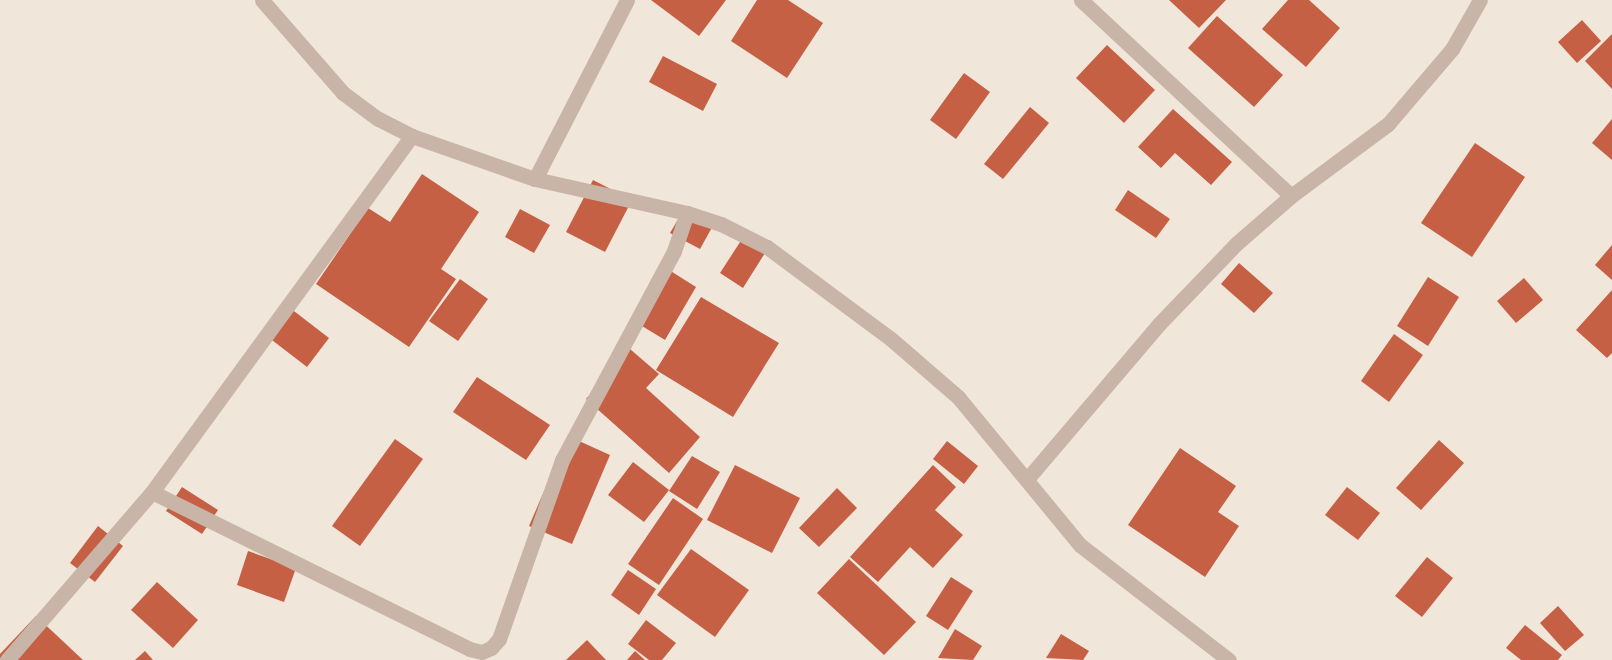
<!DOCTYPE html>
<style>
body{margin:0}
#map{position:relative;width:1612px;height:660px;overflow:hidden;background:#f1e6da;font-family:Poppins,sans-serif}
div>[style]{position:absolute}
.building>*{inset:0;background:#c56045}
.minor>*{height:15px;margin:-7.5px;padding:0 7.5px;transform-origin:7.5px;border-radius:7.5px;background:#c9b5a7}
span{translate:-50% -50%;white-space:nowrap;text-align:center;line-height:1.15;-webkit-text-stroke:4.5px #f9f0e7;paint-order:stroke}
</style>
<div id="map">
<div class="building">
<div style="clip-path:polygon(651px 0,726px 0,699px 36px)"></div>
<div style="clip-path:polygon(757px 0,788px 0,823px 23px,787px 78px,731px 41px)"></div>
<div style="clip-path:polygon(1169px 0,1226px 0,1199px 28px)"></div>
<div style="clip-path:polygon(1288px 0,1309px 0,1340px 28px,1306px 67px,1262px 29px)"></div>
<div style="clip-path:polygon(1217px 16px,1283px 75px,1254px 107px,1188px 48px)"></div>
<div style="clip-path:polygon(1582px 20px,1601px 41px,1577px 63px,1558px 42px)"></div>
<div style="clip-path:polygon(1612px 34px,1612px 89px,1585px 61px)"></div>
<div style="clip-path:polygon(1107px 45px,1155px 90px,1124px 123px,1076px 78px)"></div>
<div style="clip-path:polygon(663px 56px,717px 84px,703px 111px,649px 82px)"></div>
<div style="clip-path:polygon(964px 73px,990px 92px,956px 139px,930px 120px)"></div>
<div style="clip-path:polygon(1030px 107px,1049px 123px,1003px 179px,984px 164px)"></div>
<div style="clip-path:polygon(1173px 109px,1232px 162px,1211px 185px,1175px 153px,1161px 168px,1138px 147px)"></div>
<div style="clip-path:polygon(1612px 119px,1612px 160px,1592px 143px)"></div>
<div style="clip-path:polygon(1475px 143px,1525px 177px,1472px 257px,1421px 223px)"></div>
<div style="clip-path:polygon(422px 174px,479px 212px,441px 269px,456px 279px,409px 347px,316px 284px,368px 208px,390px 222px)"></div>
<div style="clip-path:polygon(593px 180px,632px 200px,605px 252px,566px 232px)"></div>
<div style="clip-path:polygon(1128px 190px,1170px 219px,1156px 238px,1115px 210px)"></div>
<div style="clip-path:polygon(686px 206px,715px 222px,700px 249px,670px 233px)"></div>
<div style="clip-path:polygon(520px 209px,550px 225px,534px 253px,505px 237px)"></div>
<div style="clip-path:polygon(742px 239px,765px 253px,743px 288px,720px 273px)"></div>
<div style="clip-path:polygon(1612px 245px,1612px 280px,1595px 265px)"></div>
<div style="clip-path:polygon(1239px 263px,1273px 293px,1254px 313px,1221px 284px)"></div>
<div style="clip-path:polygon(669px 270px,696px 287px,665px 340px,637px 323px)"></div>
<div style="clip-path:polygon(1428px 277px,1459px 297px,1428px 346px,1397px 326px)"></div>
<div style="clip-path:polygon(1524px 278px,1543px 300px,1516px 323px,1497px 301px)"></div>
<div style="clip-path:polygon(460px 279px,488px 299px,458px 341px,429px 321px)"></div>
<div style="clip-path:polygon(1612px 290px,1612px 353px,1607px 358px,1576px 330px)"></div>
<div style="clip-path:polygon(701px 297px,779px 343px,733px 417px,656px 370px)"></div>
<div style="clip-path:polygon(290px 308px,329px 338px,307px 367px,268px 337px)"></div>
<div style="clip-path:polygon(1394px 334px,1423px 355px,1389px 402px,1361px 381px)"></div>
<div style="clip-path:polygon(630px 349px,659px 374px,646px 388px,700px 437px,669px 473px,586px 399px)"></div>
<div style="clip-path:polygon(477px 377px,550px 425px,526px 460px,453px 412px)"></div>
<div style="clip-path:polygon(568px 436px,610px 455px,572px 544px,529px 526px)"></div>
<div style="clip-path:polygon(395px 439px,423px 459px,360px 546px,332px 526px)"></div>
<div style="clip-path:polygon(1439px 440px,1464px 463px,1421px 510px,1396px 488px)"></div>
<div style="clip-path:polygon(947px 441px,978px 466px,964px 484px,933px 459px)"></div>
<div style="clip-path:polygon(1180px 448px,1236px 486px,1218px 512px,1239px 526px,1205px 577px,1128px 525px)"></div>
<div style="clip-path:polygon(692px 456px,720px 472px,697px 509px,669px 491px)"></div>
<div style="clip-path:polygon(633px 462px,669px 490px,644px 522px,608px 495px)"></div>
<div style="clip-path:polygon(735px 465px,800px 498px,772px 553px,707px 520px)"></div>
<div style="clip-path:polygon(933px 465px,956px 487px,935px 510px,963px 535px,933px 568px,910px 547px,878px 582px,850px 557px)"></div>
<div style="clip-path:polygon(182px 487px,218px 510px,202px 534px,166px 511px)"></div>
<div style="clip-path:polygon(1347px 487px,1380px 513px,1358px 540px,1325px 515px)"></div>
<div style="clip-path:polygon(837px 488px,857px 508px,819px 547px,799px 528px)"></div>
<div style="clip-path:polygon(673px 498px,703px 519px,659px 585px,628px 564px)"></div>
<div style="clip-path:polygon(98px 526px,123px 546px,95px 582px,70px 563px)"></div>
<div style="clip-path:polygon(691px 549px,749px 590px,715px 637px,657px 595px)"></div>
<div style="clip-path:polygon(248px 551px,296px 568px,284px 602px,237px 585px)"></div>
<div style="clip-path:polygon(1427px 557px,1453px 578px,1422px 617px,1395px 596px)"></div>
<div style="clip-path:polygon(849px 559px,916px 622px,884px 655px,817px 593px)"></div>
<div style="clip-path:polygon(628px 570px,656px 589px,639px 615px,611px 595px)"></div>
<div style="clip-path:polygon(951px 577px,973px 591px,948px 630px,926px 616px)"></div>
<div style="clip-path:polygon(157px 582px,198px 620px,173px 648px,131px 610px)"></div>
<div style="clip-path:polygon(1558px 606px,1584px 635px,1565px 651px,1540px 623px)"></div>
<div style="clip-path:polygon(36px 616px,83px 660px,0 660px,0 654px)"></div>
<div style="clip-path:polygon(646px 620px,676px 643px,662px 660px,649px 660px,628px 644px)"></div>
<div style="clip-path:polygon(1525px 625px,1562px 655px,1558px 660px,1521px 660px,1506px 648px)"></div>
<div style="clip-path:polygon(955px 629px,982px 646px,973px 660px,938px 658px)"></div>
<div style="clip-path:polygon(1061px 634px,1089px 651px,1083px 660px,1046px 658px)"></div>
<div style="clip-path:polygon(587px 640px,606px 660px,566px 660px)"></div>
<div style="clip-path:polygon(145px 651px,153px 660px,135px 660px)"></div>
<div style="clip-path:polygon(635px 651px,645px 660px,627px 660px)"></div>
</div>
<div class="minor">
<div style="left:1081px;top:0;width:287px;rotate:43deg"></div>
<div style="left:1291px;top:196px;width:121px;rotate:-36.6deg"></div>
<div style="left:1388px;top:124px;width:99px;rotate:-49.5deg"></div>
<div style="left:1452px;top:49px;width:56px;rotate:-60.3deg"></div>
<div style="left:412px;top:136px;width:130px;rotate:19.3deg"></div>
<div style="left:535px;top:179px;width:156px;rotate:12.6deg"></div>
<div style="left:687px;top:213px;width:36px;rotate:18deg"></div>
<div style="left:721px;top:224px;width:51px;rotate:26.6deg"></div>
<div style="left:767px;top:247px;width:154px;rotate:36.6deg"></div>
<div style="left:891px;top:339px;width:89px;rotate:40.9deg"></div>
<div style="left:958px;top:397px;width:192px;rotate:50.5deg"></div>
<div style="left:1080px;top:545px;width:188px;rotate:37.7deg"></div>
<div style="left:535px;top:179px;width:201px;rotate:-62.8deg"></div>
<div style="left:1028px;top:478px;width:202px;rotate:-49.6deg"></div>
<div style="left:1159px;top:324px;width:112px;rotate:-46.1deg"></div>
<div style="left:1237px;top:243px;width:72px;rotate:-41deg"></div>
<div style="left:152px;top:492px;width:355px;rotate:26.3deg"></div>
<div style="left:470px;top:649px;width:12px;rotate:14deg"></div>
<div style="left:482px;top:652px;width:10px;rotate:-24deg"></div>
<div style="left:491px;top:648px;width:12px;rotate:-48deg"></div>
<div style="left:499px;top:639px;width:190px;rotate:-70.6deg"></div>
<div style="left:562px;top:460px;width:237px;rotate:-61.8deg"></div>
<div style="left:674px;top:251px;width:40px;rotate:-71.1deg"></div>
<div style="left:7px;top:660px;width:222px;rotate:-49.2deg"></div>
<div style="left:152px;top:492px;width:441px;rotate:-53.9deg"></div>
<div style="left:412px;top:136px;width:38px;rotate:-153deg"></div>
<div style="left:378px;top:119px;width:44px;rotate:-143.4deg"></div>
<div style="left:343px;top:93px;width:123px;rotate:-131.1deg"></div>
</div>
</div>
